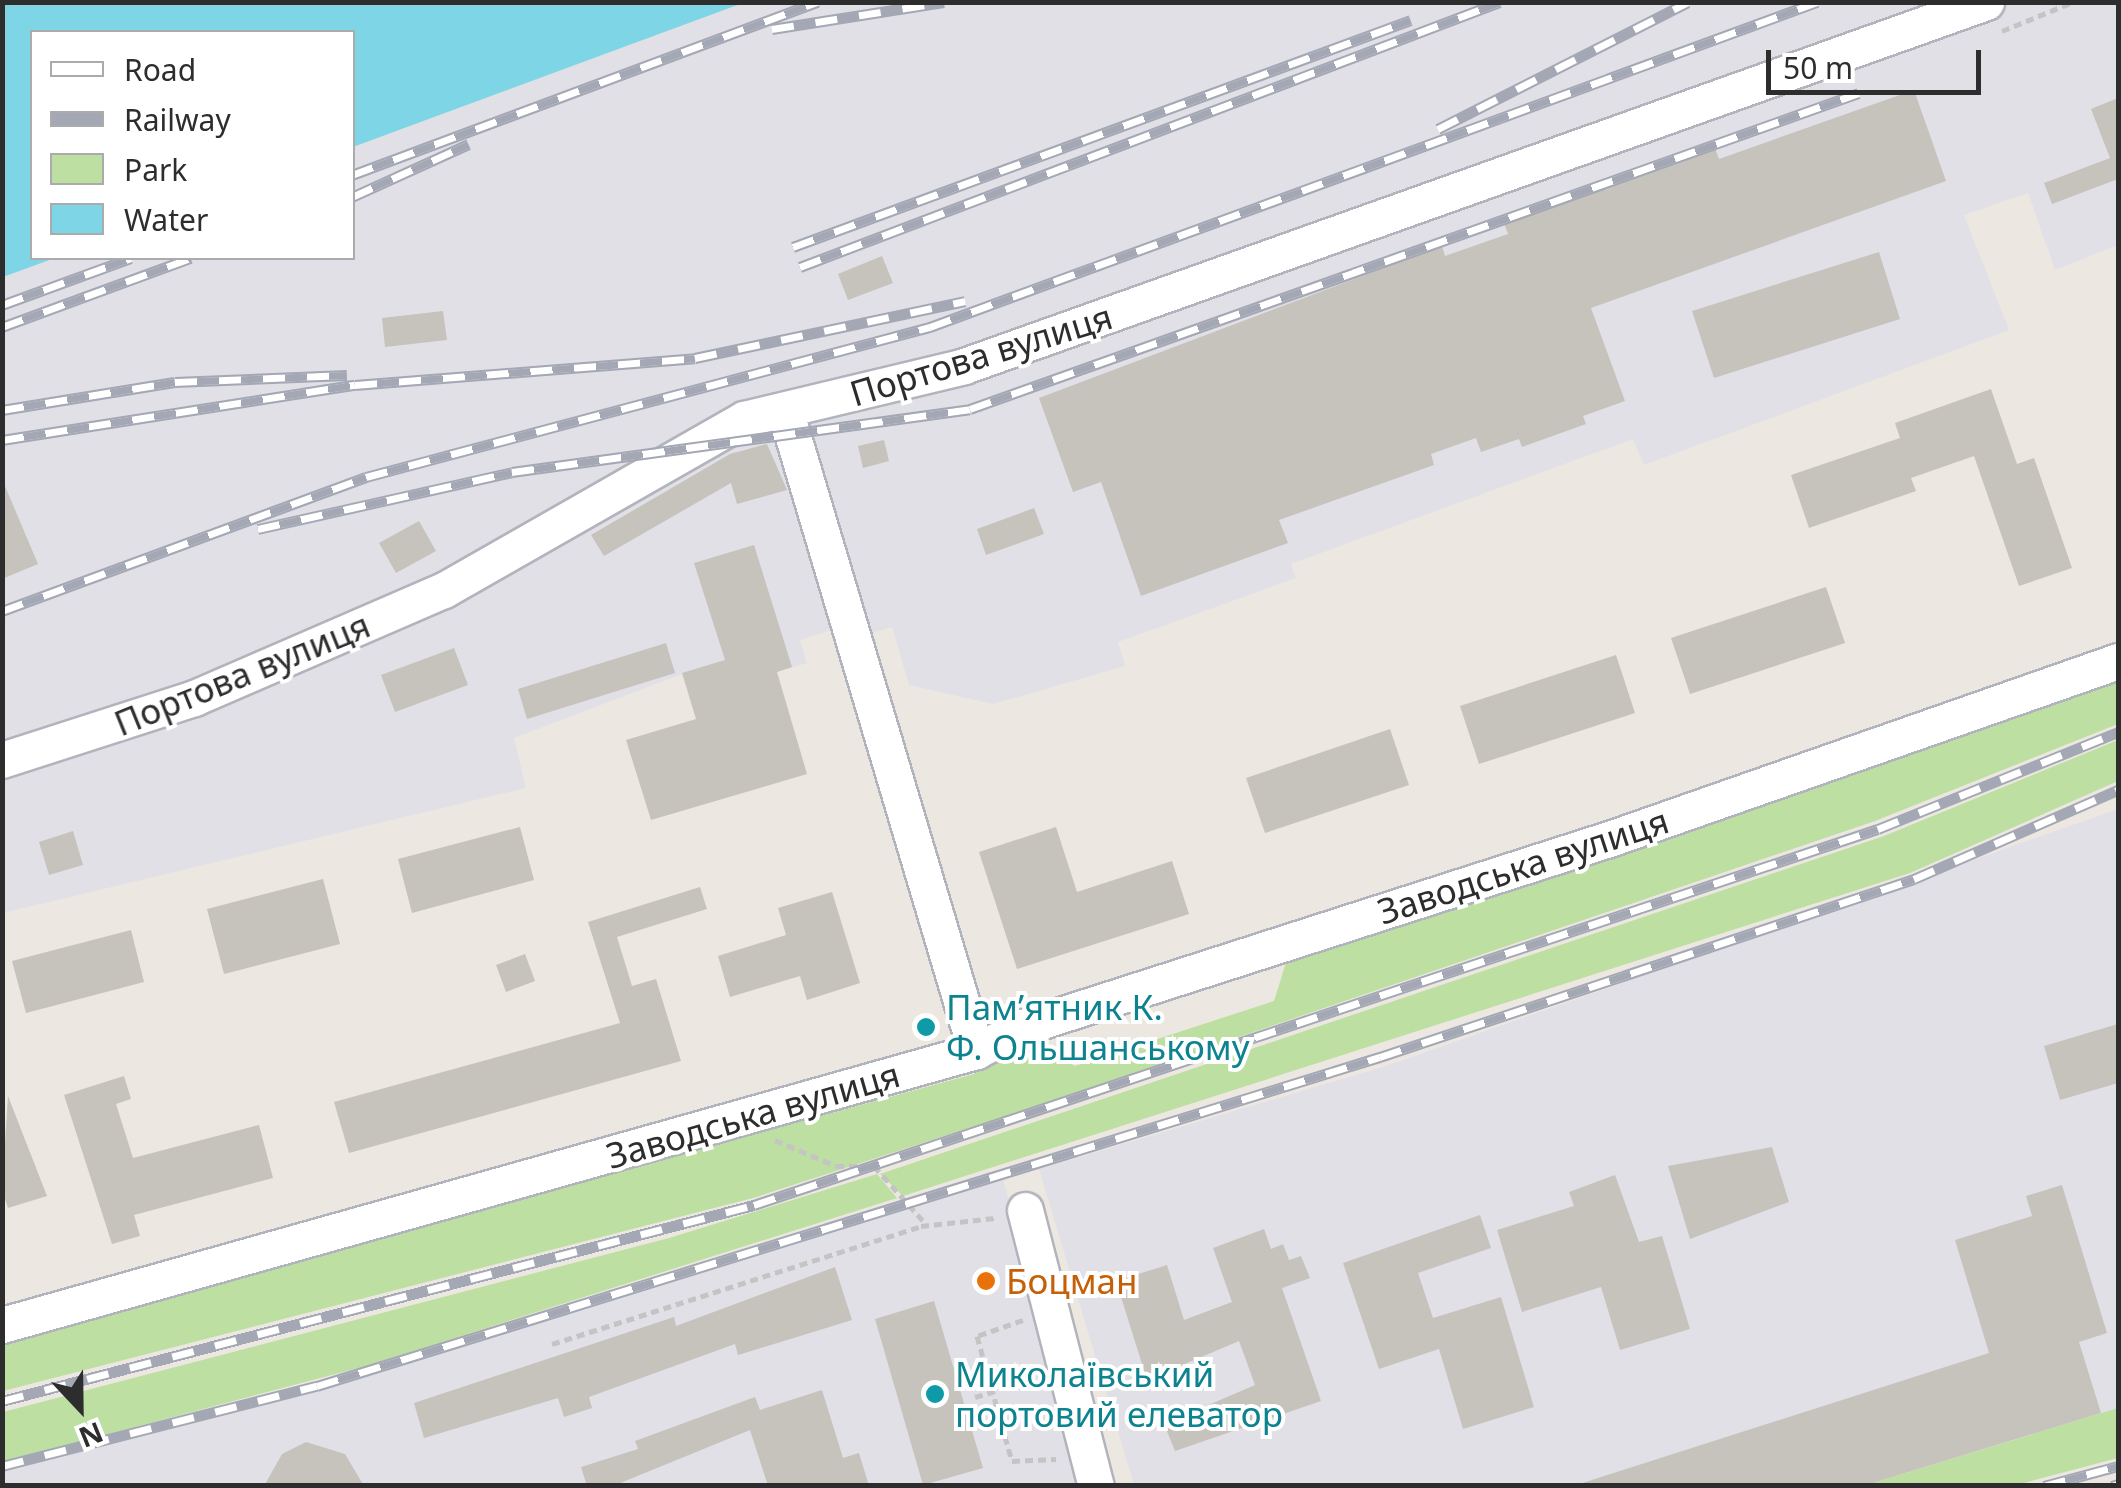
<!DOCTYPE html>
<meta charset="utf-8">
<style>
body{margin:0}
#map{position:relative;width:2121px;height:1488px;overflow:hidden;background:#ede7e1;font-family:"Noto Sans",sans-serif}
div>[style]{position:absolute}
.industrial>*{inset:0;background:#e2e0e7}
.green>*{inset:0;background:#bddfa2}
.water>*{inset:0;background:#7dd5e6}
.building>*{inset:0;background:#c6c2bc}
.path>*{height:5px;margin-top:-2.5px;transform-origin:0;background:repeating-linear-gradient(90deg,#c4c4c4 0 8px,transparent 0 13px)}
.roads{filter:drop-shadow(2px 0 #b1b4bc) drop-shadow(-2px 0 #b1b4bc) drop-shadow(0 2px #b1b4bc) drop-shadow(0 -2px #b1b4bc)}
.minor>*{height:35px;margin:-17.5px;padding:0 17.5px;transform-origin:17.5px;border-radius:17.5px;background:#fff}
.rail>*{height:11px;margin-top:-5.5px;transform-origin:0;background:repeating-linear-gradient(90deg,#fff 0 22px,#a4a8b5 0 44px);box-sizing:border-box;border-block:2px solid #a4a8b5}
.dots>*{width:28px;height:28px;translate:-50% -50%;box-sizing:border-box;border:5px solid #fff;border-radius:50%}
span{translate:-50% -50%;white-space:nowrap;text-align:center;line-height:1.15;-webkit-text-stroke:8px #fff;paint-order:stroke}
.street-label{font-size:35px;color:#2d2d2d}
.culture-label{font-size:35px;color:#0d838f}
.left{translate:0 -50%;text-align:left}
.food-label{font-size:35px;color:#c56008}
.frame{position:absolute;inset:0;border:5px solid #2d2d2d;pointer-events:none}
.legend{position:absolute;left:30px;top:30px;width:325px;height:230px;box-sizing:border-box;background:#fff;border:2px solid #ababab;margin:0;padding:12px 18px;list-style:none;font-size:30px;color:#2d2d2d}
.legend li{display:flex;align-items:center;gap:20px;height:50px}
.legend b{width:50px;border:2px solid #ababab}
.north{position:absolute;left:30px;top:1358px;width:100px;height:100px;-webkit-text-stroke:8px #fff;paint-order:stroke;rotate:158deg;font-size:28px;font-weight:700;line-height:40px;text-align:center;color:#2d2d2d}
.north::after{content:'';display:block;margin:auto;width:35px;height:45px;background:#2d2d2d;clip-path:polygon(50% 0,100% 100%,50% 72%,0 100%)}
.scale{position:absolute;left:1766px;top:50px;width:215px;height:45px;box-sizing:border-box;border:5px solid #2d2d2d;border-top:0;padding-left:12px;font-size:30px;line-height:35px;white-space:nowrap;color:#2d2d2d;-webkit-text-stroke:8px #fff;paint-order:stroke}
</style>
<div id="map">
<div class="industrial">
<div style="clip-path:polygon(743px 3px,2118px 3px,2118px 245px,2055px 270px,2028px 193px,1964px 215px,2009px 330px,1644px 465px,1633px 439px,1291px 564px,1296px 578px,1118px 642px,1125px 666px,993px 704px,909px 685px,892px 627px,865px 635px,859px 621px,800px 640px,807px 663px,730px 686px,682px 674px,514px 738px,526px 788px,3px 913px,3px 277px,55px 258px,352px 258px,353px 147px)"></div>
<div style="clip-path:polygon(2118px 809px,2118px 1408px,1863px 1485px,1134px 1485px,1039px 1169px,1386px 1066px)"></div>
<div style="clip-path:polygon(1002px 1175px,1082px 1485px,3px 1486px,3px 1471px,297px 1396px)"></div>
</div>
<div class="green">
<div style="clip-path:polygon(2118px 679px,2118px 724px,1875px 821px,1015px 1113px,753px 1198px,3px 1391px,3px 1340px,974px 1074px,985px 1054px,1028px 1038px,1075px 1066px,1274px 1001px,1289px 953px)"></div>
<div style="clip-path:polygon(2118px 740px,2118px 781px,1910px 873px,903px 1196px,880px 1174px,1884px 836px)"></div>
<div style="clip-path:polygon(877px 1174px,897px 1198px,366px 1366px,3px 1462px,3px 1412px,669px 1238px)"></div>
<div style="clip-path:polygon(2118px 1408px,2118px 1458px,2016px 1485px,1863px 1486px)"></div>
</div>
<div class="water">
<div style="clip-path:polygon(3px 2px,743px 2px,743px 3px,353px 147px,352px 32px,32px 32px,32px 258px,55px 258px,3px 277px)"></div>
</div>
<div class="building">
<div style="clip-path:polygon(1914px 90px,1946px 181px,1591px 308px,1625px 401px,1583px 416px,1586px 424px,1522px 447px,1519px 439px,1481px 452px,1476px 438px,1431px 454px,1434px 465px,1279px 520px,1288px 543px,1141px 596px,1101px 482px,1073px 492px,1039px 398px,1442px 246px,1445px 256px,1508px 234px,1504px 223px,1715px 148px,1719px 159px)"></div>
<div style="clip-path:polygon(2118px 98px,2118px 179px,2052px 204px,2044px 183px,2110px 158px,2091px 109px)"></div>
<div style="clip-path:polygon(1879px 252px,1900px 319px,1714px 378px,1692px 311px)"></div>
<div style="clip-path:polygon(882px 256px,893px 283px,848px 300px,838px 274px)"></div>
<div style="clip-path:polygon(443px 311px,447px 340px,385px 347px,382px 318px)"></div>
<div style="clip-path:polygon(1991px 389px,2017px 464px,2034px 458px,2072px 568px,2019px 586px,1974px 456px,1911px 478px,1916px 491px,1809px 528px,1791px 475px,1900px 438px,1895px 423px)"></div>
<div style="clip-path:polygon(884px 440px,889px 461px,863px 468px,858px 446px)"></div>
<div style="clip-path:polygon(767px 444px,787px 490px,737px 504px,731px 483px,604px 556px,591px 535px,730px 454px)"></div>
<div style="clip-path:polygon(2px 479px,38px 564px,2px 579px)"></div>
<div style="clip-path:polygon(1034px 508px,1044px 534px,986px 555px,977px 529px)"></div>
<div style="clip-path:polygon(419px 521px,436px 551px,396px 573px,379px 543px)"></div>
<div style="clip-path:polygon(754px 545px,792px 667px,777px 672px,807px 774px,651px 820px,626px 740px,696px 719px,682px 673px,725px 660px,694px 563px)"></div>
<div style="clip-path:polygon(1826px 587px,1845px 643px,1690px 694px,1671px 638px)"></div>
<div style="clip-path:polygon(666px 643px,675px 673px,527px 719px,518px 689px)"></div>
<div style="clip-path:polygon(454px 648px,468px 685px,395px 712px,381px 675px)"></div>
<div style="clip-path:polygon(1616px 655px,1635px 713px,1479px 764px,1460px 706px)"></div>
<div style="clip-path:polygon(1390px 729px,1409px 785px,1265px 833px,1246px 778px)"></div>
<div style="clip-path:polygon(520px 827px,534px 880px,412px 913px,398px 859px)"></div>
<div style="clip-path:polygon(1056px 827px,1077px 892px,1172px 861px,1189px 914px,1017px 969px,979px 852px)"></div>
<div style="clip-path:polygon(73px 831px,83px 865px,49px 875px,39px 842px)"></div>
<div style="clip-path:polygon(323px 879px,340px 944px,224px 974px,207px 909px)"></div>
<div style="clip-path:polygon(700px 887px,707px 909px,617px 937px,632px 986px,656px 979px,681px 1061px,349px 1153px,334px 1102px,620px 1023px,588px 922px)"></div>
<div style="clip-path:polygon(832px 892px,860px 983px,807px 1000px,800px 976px,730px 997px,718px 956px,786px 935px,778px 908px)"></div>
<div style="clip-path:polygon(131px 930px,144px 982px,26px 1013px,12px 961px)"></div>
<div style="clip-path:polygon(525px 954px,535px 981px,506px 992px,496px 965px)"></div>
<div style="clip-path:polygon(2118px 1024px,2118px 1083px,2060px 1100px,2044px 1046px)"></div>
<div style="clip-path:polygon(124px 1076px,131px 1099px,116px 1104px,133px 1158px,259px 1125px,273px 1178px,134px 1215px,140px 1236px,112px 1244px,64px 1095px)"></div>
<div style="clip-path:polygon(8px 1096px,47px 1196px,8px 1208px,2px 1190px)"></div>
<div style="clip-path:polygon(1772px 1147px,1789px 1202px,1690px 1239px,1668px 1166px)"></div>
<div style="clip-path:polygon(1615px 1175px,1639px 1242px,1662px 1236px,1690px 1329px,1620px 1350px,1601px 1287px,1522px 1312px,1497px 1230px,1574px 1206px,1569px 1192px)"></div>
<div style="clip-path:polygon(2062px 1185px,2107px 1333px,2079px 1342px,2101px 1413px,1863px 1486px,1573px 1486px,1989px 1353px,1955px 1240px,2032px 1216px,2026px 1196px)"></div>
<div style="clip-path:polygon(1480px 1215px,1491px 1248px,1418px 1273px,1433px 1318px,1501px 1297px,1534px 1407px,1463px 1429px,1439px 1349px,1379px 1369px,1343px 1263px)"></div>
<div style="clip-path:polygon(1264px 1229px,1271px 1249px,1283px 1244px,1289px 1260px,1301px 1256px,1310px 1278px,1282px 1288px,1321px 1401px,1175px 1451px,1164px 1424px,1255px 1385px,1239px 1341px,1147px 1380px,1116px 1281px,1167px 1265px,1184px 1320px,1232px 1302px,1213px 1248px)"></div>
<div style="clip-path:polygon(835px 1267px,852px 1320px,738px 1355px,735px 1344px,589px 1397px,592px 1408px,564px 1417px,558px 1398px,424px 1438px,414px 1403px,674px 1317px,676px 1326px)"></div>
<div style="clip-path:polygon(934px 1301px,983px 1468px,923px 1485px,875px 1319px)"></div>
<div style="clip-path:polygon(822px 1390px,843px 1458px,859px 1453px,869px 1486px,768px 1486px,750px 1430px,613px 1486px,587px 1486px,581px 1467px,638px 1449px,635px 1441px,755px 1397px,760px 1410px)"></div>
<div style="clip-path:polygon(306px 1442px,345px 1454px,364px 1486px,264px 1486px,282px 1454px)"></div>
</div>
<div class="path">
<div style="left:2002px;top:31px;width:77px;rotate:-22.2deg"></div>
<div style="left:775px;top:1140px;width:66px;rotate:23.1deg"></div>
<div style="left:836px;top:1166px;width:38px"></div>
<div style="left:874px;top:1166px;width:79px;rotate:48.1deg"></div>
<div style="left:1023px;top:1320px;width:49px;rotate:160.8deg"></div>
<div style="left:977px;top:1336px;width:130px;rotate:74.4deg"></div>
<div style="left:1012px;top:1461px;width:44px;rotate:-2.6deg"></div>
<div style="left:552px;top:1344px;width:387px;rotate:-17.7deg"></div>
<div style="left:921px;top:1226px;width:74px;rotate:-6.2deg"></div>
<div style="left:975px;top:1397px;width:19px;rotate:-16deg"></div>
</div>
<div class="roads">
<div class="minor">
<div style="left:786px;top:413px;width:666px;rotate:73.42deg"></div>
<div style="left:2px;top:760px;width:202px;rotate:-17.9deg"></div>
<div style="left:194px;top:698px;width:272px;rotate:-23.4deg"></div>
<div style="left:444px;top:590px;width:345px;rotate:-29.7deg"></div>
<div style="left:744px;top:419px;width:226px;rotate:-13.5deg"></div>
<div style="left:964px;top:366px;width:1085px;rotate:-19.6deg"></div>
<div style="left:1025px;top:1210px;width:285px;rotate:75.6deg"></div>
<div style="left:2px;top:1325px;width:1012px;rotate:-15.71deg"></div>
<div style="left:976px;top:1051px;width:53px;rotate:-27.1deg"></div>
<div style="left:1023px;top:1027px;width:619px;rotate:-17.79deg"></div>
<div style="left:1612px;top:838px;width:536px;rotate:-19.28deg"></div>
</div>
</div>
<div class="rail">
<div style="left:772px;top:29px;width:174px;rotate:-8.9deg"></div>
<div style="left:1438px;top:129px;width:280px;rotate:-26.9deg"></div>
<div style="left:352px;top:175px;width:497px;rotate:-20.4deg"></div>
<div style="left:352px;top:197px;width:128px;rotate:-24.4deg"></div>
<div style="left:793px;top:247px;width:658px;rotate:-20.17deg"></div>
<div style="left:800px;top:267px;width:748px;rotate:-20.74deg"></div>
<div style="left:2px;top:305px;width:137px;rotate:-20deg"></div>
<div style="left:2px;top:327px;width:201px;rotate:-20.1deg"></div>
<div style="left:2px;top:410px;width:175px;rotate:-9.2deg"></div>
<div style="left:175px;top:382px;width:172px;rotate:-2.3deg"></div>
<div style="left:2px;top:440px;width:357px;rotate:-8.9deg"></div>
<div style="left:355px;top:385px;width:341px;rotate:-4.5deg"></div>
<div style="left:695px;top:358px;width:276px;rotate:-11.9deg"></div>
<div style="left:258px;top:529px;width:260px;rotate:-12.6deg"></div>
<div style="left:512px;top:472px;width:462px;rotate:-7.8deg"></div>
<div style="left:970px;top:409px;width:943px;rotate:-19.57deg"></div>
<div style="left:2px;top:611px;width:388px;rotate:-20.2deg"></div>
<div style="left:366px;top:477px;width:584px;rotate:-14.89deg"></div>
<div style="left:930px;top:327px;width:945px;rotate:-20.12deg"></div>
<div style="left:2px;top:1401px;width:777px;rotate:-14.61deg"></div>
<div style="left:754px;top:1205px;width:1185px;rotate:-18.5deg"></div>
<div style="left:1878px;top:829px;width:259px;rotate:-22deg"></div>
<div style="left:2px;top:1466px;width:325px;rotate:-14.3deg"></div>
<div style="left:317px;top:1386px;width:1113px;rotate:-17.2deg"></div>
<div style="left:1380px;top:1057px;width:563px;rotate:-18.43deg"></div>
<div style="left:1914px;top:879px;width:223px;rotate:-23.6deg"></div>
<div style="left:2044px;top:1486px;width:77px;rotate:-15.1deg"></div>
<div style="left:2112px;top:1486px;width:6px;rotate:-18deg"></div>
</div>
<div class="dots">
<div style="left:926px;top:1027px;background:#0f9aa8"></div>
<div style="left:986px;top:1281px;background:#e8710a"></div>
<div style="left:935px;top:1394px;background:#0f9aa8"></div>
</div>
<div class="street-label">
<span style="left:981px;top:355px;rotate:-17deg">Портова вулиця</span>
<span style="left:242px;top:674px;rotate:-22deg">Портова вулиця</span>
<span style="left:1523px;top:866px;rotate:-18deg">Заводська вулиця</span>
<span style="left:753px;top:1115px;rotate:-16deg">Заводська вулиця</span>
</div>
<div class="culture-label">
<span class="left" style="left:946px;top:1027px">Пам’ятник К.<br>Ф. Ольшанському</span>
<span class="left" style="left:955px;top:1394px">Миколаївський<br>портовий елеватор</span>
</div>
<div class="food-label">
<span class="left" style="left:1006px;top:1281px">Боцман</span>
</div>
<div class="frame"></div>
<ul class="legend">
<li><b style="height:12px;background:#fff"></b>Road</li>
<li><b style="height:12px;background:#a4a8b5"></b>Railway</li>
<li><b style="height:28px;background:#bddfa2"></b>Park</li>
<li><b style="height:28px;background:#7dd5e6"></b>Water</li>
</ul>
<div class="north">N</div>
<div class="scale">50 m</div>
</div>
